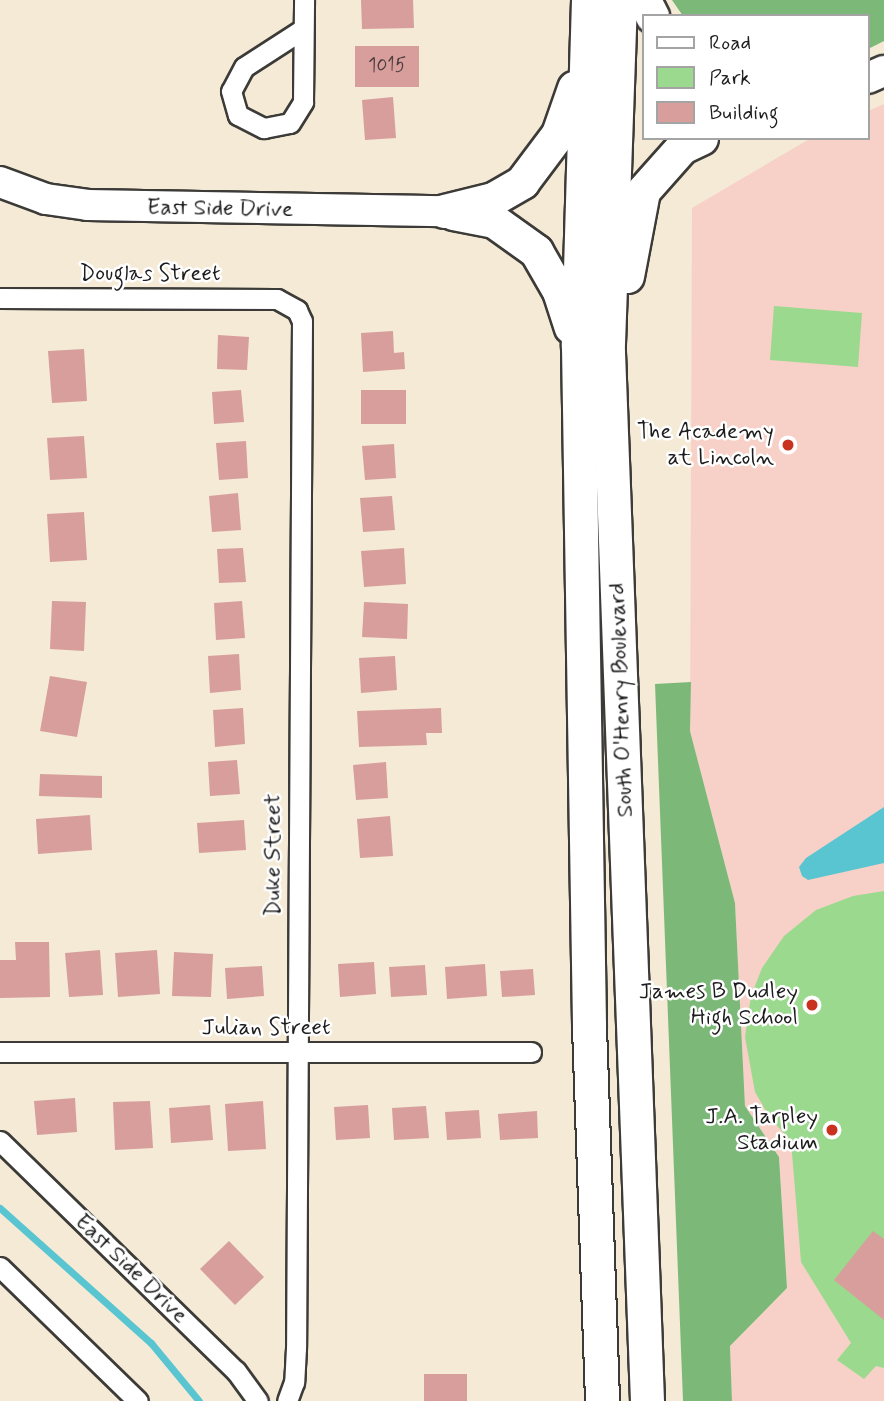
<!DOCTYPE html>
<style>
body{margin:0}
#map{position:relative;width:884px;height:1401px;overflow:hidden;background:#f4ead6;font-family:Mynerve,sans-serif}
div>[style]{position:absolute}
.built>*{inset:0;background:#f7d1c7}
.green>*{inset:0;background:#9bd98e}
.forest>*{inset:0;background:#7cb979}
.water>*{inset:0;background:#59c5d1}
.stream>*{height:7px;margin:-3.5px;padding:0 3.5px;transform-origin:3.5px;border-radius:3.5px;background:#59c5d1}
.building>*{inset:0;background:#d79e9c}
.roads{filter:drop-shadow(2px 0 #3c3b38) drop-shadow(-2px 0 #3c3b38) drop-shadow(0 2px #3c3b38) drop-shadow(0 -2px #3c3b38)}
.minor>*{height:19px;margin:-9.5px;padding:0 9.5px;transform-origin:9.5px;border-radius:9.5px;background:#fff}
.primary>*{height:30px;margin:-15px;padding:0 15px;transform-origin:15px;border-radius:15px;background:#fff}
.motorway>*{height:33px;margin:-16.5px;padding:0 16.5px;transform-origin:16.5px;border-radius:16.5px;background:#fff}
.dots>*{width:19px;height:19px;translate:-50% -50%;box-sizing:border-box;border:4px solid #fff;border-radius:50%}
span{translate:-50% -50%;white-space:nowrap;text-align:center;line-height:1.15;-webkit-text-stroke:5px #fff;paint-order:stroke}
.number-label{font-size:19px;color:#4b3c3c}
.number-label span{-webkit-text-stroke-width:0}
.street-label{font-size:23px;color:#1c1c1c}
.poi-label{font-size:23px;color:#1c1c1c}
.right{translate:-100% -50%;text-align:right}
.legend{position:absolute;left:642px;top:14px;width:228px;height:126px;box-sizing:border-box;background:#fff;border:2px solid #a4a4a4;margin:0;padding:9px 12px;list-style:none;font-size:21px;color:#1c1c1c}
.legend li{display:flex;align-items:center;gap:14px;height:35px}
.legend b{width:35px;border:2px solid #a4a4a4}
</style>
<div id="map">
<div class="built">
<div style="clip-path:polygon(884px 104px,884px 1401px,732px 1401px,730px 1346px,787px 1288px,779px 1157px,745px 1107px,735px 903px,690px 731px,692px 208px,811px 138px,868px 138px,868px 111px)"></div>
</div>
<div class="green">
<div style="clip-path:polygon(774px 306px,862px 313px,858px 367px,770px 360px)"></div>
<div style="clip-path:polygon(884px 891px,884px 1368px,876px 1366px,864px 1379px,837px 1360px,851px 1343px,801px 1262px,791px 1141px,770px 1118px,755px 1092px,745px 1037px,751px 996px,762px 968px,784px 936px,816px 910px,853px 896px)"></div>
</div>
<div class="forest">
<div style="clip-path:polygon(672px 0,884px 0,884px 41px,868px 49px,868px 16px,683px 16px)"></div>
<div style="clip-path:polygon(691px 682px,690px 731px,735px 903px,745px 1106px,779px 1157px,787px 1288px,730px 1346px,732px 1401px,683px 1401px,655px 684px)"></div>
</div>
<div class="water">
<div style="clip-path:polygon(884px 807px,884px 863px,808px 880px,802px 876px,799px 867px,806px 858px)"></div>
</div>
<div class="stream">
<div style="left:0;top:1208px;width:203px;rotate:41.8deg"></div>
<div style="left:151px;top:1343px;width:75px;rotate:50.4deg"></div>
</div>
<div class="building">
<div style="clip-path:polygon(361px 0,413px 0,414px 28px,362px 29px)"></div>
<div style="clip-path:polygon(355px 46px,419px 46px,419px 87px,355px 87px)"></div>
<div style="clip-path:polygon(393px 97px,396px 138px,365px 140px,362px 100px)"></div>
<div style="clip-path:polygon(393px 331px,394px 353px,404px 352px,405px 369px,363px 372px,361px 333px)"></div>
<div style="clip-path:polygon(218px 335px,249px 337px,247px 370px,217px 369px)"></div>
<div style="clip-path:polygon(84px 349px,87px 401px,52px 403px,48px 351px)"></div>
<div style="clip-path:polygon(241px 390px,244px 422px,214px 424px,212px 392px)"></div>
<div style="clip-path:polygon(361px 390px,406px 390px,406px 424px,361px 424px)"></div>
<div style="clip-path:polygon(84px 436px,87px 478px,50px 480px,47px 438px)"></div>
<div style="clip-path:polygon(246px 441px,248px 478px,219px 480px,216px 443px)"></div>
<div style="clip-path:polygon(394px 444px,396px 478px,365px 480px,362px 446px)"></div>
<div style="clip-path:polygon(238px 493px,241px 530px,212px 532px,209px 496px)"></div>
<div style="clip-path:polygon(392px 496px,395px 530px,363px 532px,360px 498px)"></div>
<div style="clip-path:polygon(84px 512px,87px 560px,50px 562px,47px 514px)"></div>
<div style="clip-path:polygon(243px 548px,246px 582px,219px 583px,217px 549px)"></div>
<div style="clip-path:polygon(404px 548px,406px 584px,364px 587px,361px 551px)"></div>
<div style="clip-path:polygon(52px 601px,86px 602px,84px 651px,50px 649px)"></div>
<div style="clip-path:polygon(242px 601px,245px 638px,216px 640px,214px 603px)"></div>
<div style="clip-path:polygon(364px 602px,408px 604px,407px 639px,362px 637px)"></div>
<div style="clip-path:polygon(239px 654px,241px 690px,210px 693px,208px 656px)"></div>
<div style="clip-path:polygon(395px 656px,397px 690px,361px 693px,359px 658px)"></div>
<div style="clip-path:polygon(50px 676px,87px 682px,77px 737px,40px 731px)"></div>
<div style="clip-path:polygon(243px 708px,245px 744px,215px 747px,213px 710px)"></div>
<div style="clip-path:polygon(441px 708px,442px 733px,426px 733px,427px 745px,359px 747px,357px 711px)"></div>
<div style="clip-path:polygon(237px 760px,240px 794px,210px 796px,208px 762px)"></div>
<div style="clip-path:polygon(386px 762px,388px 798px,356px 800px,353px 765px)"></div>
<div style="clip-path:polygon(40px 774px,102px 776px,102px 798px,39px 796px)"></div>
<div style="clip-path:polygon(90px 815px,92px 850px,38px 854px,36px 819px)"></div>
<div style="clip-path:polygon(390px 816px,393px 856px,360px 858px,357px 819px)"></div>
<div style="clip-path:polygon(244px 820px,246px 850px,199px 853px,197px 823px)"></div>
<div style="clip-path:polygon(15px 942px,49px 942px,50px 997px,0 998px,0 960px,16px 960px)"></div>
<div style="clip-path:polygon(100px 950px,103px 995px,69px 997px,65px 953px)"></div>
<div style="clip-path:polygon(157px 950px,160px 994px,118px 997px,115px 953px)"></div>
<div style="clip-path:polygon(174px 952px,213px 954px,211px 997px,172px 996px)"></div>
<div style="clip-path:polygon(374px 962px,376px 994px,340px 997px,338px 964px)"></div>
<div style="clip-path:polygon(485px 964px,487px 996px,447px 999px,445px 967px)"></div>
<div style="clip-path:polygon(425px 965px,427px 995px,391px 997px,389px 967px)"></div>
<div style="clip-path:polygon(262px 966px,264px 996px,227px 999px,225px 968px)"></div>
<div style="clip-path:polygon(533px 969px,535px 995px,502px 997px,500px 971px)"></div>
<div style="clip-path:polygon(75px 1098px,77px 1132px,37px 1135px,34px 1101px)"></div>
<div style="clip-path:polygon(150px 1101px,153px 1148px,115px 1150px,113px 1102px)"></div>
<div style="clip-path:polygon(263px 1101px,266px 1149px,228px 1151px,225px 1104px)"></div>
<div style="clip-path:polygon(210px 1105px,213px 1140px,171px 1143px,169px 1108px)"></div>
<div style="clip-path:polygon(368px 1105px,370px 1138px,336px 1140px,334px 1107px)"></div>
<div style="clip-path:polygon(426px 1106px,429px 1138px,394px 1140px,392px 1108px)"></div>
<div style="clip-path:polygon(479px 1110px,481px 1138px,447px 1140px,445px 1112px)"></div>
<div style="clip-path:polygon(537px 1111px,538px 1138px,500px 1140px,498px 1114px)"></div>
<div style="clip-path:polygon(873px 1231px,884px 1239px,884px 1320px,834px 1280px)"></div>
<div style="clip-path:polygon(229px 1241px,264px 1277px,235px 1305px,200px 1269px)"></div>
<div style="clip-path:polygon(424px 1374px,467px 1374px,467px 1401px,424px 1401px)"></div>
</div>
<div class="roads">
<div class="minor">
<div style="left:303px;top:29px;width:70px;rotate:147.2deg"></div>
<div style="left:244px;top:67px;width:27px;rotate:118deg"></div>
<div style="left:231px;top:91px;width:25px;rotate:74deg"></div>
<div style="left:238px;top:115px;width:29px;rotate:27deg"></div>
<div style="left:264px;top:128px;width:26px;rotate:-11deg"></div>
<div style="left:290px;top:123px;width:25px;rotate:-58deg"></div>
<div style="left:303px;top:102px;width:102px;rotate:-89.4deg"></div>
<div style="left:0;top:298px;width:277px;rotate:0.2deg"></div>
<div style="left:277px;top:299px;width:23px;rotate:29deg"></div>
<div style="left:297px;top:310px;width:12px;rotate:66deg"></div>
<div style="left:302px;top:321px;width:1027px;rotate:90.33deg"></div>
<div style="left:296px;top:1348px;width:34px;rotate:93deg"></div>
<div style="left:294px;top:1382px;width:20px;rotate:110deg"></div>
<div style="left:0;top:1052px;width:531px"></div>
<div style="left:0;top:1141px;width:330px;rotate:44.3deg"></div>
<div style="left:236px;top:1371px;width:37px;rotate:54deg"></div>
<div style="left:0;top:1267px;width:192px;rotate:44.2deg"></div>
</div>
<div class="primary">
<div style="left:868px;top:78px;width:17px;rotate:-24deg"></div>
<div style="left:0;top:182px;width:49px;rotate:20.3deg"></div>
<div style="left:46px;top:199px;width:42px;rotate:8.1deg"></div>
<div style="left:88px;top:205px;width:356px;rotate:1deg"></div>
</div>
<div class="motorway">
<div style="left:588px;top:0;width:346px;rotate:91.7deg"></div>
<div style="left:578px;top:346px;width:681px;rotate:89.07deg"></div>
<div style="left:589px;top:1027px;width:374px;rotate:88deg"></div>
<div style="left:620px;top:0;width:352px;rotate:92deg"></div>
<div style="left:608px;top:352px;width:1050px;rotate:87.87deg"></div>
<div style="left:644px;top:0;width:18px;rotate:63deg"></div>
<div style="left:444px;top:211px;width:50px;rotate:-13.8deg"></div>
<div style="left:493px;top:199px;width:34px;rotate:-30deg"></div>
<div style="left:522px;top:182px;width:60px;rotate:-53.1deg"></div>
<div style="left:558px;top:134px;width:49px;rotate:-70.8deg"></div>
<div style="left:453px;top:213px;width:42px;rotate:11deg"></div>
<div style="left:494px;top:221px;width:52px;rotate:35.5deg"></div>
<div style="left:536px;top:251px;width:46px;rotate:60.1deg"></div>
<div style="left:559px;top:291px;width:38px;rotate:72deg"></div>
<div style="left:627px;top:276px;width:86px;rotate:-79.3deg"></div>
<div style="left:643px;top:191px;width:59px;rotate:-48.4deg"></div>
<div style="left:682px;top:147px;width:21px;rotate:-25deg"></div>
</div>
</div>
<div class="dots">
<div style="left:788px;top:445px;background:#c8321e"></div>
<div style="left:812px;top:1005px;background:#c8321e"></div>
<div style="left:832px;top:1130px;background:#c8321e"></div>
</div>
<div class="number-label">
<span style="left:387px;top:66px">1015</span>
</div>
<div class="street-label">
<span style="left:220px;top:209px;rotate:1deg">East Side Drive</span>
<span style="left:150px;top:274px">Douglas Street</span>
<span style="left:622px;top:700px;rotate:-92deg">South O'Henry Boulevard</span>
<span style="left:274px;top:855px;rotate:-90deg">Duke Street</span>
<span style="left:266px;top:1028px">Julian Street</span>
<span style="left:131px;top:1269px;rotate:44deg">East Side Drive</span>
</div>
<div class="poi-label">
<span class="right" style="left:774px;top:445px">The Academy<br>at Lincoln</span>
<span class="right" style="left:798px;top:1005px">James B Dudley<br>High School</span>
<span class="right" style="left:818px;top:1130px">J.A. Tarpley<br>Stadium</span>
</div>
<ul class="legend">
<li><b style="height:9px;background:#fff"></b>Road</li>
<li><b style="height:19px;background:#9bd98e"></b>Park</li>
<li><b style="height:19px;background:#d79e9c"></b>Building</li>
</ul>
</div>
